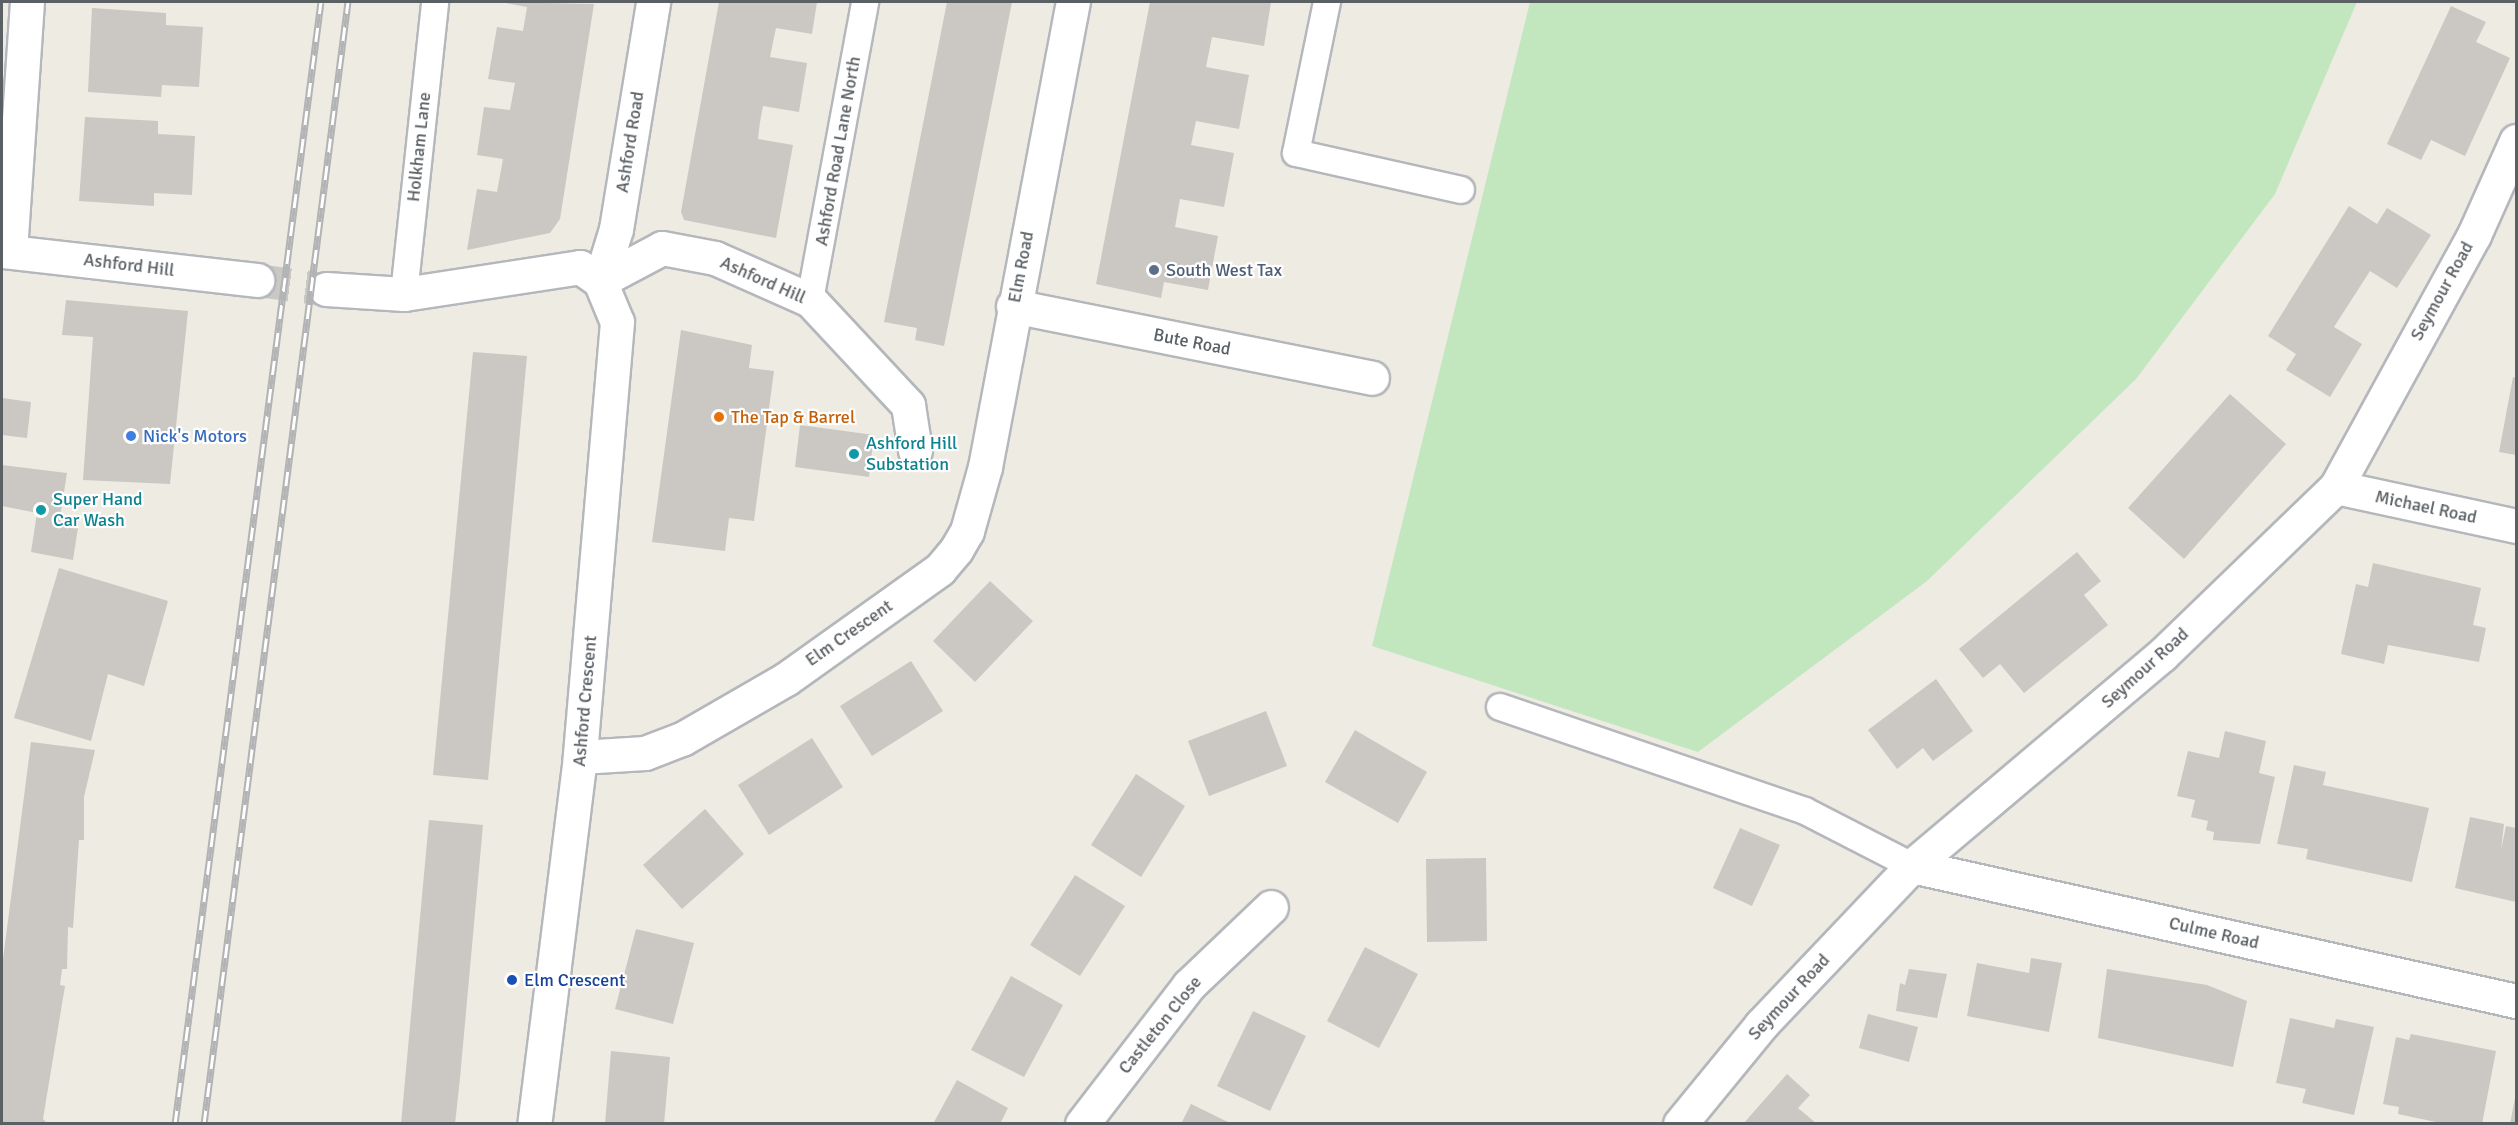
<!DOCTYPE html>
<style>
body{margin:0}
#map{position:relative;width:2518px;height:1125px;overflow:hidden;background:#eeebe3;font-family:Signika,sans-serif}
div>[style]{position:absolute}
.green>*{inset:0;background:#c2e7bf}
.building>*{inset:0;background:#cbc7c2}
.minor-tunnel>*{height:33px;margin-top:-16.5px;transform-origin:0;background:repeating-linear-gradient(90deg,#c9c8c3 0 33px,transparent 0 49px)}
.roads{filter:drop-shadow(2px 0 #b4b7bb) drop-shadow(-2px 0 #b4b7bb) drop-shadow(0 2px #b4b7bb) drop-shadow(0 -2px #b4b7bb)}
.service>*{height:26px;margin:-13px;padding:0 13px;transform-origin:13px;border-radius:13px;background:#fff}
.minor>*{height:33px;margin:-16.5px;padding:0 16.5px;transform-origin:16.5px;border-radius:16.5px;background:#fff}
.rail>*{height:7px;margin-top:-3.5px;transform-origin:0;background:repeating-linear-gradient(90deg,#fff 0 14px,#b2b3b4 0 28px);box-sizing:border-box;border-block:2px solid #b2b3b4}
.dots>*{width:16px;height:16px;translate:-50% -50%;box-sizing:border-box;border:3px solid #fff;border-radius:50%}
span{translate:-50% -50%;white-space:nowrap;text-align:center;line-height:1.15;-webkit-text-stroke:4.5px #fff;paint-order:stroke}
.street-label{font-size:18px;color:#5b6064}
.service-label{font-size:18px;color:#4e5e75}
.left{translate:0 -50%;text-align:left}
.food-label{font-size:18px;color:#c56008}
.shop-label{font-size:18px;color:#366cbe}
.culture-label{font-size:18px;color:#0d838f}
.transit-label{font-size:18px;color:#164399}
.frame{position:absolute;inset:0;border:3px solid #5b6064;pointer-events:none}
</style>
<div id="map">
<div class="green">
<div style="clip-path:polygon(1530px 2px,2357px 2px,2275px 194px,2136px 379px,1927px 581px,1698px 752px,1372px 646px)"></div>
</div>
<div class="building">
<div style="clip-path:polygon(500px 2px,594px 4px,560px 219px,550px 233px,467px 250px,477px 189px,497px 192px,503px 159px,477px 155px,484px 107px,510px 110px,515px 83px,488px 79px,497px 27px,523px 31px,527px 7px)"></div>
<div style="clip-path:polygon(719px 2px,817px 2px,812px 34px,776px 28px,770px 57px,807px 63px,799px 112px,763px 106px,760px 122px,758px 139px,793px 145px,776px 238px,684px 220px,681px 212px)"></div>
<div style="clip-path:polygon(947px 2px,1012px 2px,944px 346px,915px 340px,917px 328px,884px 322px)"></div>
<div style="clip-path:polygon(1150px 2px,1271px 2px,1264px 46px,1212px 37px,1206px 67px,1249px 75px,1239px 129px,1196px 121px,1191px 145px,1234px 153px,1224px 207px,1180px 199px,1175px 227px,1218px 236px,1208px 290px,1164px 282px,1161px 298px,1096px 284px)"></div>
<div style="clip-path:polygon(2451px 6px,2486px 22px,2476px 42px,2510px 58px,2465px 156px,2431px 140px,2421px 160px,2387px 144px)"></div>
<div style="clip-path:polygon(92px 8px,166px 13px,166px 25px,203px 27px,199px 87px,162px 85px,161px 97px,88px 92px)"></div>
<div style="clip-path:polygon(85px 117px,158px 121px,158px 134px,195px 136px,192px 195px,154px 193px,154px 206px,79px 201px)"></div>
<div style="clip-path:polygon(2349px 206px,2377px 224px,2387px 208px,2431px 235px,2397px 288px,2370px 271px,2334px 327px,2362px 344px,2330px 397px,2286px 370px,2296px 354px,2268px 336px)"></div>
<div style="clip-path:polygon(66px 300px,188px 311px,170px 484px,83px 480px,93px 337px,62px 335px)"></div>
<div style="clip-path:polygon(681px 330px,752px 345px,749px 368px,774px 371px,754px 521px,729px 518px,725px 551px,652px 542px)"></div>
<div style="clip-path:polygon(473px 352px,527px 356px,488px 780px,433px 775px)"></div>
<div style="clip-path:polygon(2513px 377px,2516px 378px,2516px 455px,2499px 452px)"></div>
<div style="clip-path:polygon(2230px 394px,2286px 444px,2184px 559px,2128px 508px)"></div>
<div style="clip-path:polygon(2px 398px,31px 402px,27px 438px,2px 435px)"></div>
<div style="clip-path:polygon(800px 425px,874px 435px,869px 477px,795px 467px)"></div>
<div style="clip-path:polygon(2px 465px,67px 473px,60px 517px,79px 521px,73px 560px,31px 552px,37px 513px,2px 506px)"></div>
<div style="clip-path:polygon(2077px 552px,2101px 581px,2084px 595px,2108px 625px,2024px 693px,2000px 664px,1983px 678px,1959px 649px)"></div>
<div style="clip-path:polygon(2373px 563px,2481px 588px,2473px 625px,2486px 628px,2479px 662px,2388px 645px,2384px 664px,2341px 654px,2356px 584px,2368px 587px)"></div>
<div style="clip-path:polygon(59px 568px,168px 601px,144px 686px,108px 674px,91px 741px,14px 718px)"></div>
<div style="clip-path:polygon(990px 581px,1033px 621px,975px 682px,933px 641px)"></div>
<div style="clip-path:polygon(911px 661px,943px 711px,872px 756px,840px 706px)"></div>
<div style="clip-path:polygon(1936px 679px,1973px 731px,1933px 761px,1923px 748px,1897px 769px,1868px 730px)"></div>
<div style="clip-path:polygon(1266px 711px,1287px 766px,1209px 796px,1188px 741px)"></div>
<div style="clip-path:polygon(1355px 730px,1427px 772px,1398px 823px,1325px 782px)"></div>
<div style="clip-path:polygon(2225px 731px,2266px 741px,2259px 773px,2275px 777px,2260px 844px,2213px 840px,2214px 832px,2206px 830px,2208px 821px,2191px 817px,2195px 800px,2177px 796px,2188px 751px,2219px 758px)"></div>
<div style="clip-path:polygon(812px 738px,843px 787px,769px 835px,738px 785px)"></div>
<div style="clip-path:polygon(31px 742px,95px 750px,84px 797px,84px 840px,79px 840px,73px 928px,68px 927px,67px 969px,62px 969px,60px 985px,65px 986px,43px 1119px,48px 1124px,2px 1124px,2px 967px)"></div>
<div style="clip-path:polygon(2294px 765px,2326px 772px,2323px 785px,2429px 808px,2412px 882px,2306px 859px,2308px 849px,2277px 844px)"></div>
<div style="clip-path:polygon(1136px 774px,1185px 806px,1141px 877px,1091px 845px)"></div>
<div style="clip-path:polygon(705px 809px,744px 854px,682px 909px,643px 865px)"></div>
<div style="clip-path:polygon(2470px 817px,2504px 824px,2501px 850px,2506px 826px,2516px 828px,2516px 902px,2455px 888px)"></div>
<div style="clip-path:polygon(429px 820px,483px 825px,460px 1078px,455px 1124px,401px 1124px)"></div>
<div style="clip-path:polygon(1740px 828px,1780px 845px,1752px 906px,1713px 888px)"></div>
<div style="clip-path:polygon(1486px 858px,1487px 941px,1427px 942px,1426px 859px)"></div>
<div style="clip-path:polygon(1075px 875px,1125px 906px,1080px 976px,1030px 945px)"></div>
<div style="clip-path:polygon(636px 929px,694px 943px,673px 1024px,615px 1009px)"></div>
<div style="clip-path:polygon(1365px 947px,1418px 974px,1379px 1048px,1327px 1021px)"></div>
<div style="clip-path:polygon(2031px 958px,2062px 963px,2049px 1032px,1967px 1016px,1977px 963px,2029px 973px)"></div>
<div style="clip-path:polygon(1909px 969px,1947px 974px,1937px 1018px,1896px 1011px,1900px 983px,1905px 985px)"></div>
<div style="clip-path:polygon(2107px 969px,2207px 985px,2247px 1001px,2233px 1067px,2098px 1038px)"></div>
<div style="clip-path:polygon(1011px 976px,1063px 1005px,1024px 1077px,971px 1050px)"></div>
<div style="clip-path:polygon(1253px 1011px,1306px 1036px,1270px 1111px,1217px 1086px)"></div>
<div style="clip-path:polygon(1868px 1014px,1918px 1027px,1909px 1062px,1859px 1048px)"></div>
<div style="clip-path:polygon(2290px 1018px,2334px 1028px,2336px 1019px,2374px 1027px,2354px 1115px,2302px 1103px,2306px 1089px,2276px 1083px)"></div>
<div style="clip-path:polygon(2411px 1034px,2496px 1051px,2482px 1124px,2445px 1124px,2398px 1114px,2399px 1107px,2383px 1104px,2396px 1037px,2409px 1040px)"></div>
<div style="clip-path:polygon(611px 1051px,670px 1057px,664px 1124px,605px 1124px)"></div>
<div style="clip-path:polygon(1787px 1074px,1810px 1095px,1798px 1108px,1817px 1124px,1743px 1124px)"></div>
<div style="clip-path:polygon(957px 1080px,1008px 1108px,1000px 1124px,933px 1124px)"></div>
<div style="clip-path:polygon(2515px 1098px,2516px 1124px,2510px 1124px)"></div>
<div style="clip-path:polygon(1191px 1104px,1232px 1124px,1181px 1124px)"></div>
</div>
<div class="minor-tunnel">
<div style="left:257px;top:280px;width:70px;rotate:7.4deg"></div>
</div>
<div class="roads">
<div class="service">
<div style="left:1327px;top:2px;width:154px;rotate:101.6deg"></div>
<div style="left:1296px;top:153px;width:169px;rotate:12.6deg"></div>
<div style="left:404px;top:294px;width:294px;rotate:-83.9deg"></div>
<div style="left:810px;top:300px;width:303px;rotate:-79.5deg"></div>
<div style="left:1500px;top:707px;width:322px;rotate:18.8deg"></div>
<div style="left:1805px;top:811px;width:120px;rotate:27.2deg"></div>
</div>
<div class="minor">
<div style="left:2px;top:251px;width:257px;rotate:6.5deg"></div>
<div style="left:10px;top:251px;width:250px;rotate:-86.1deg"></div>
<div style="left:600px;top:281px;width:70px;rotate:-28deg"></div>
<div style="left:662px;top:248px;width:54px;rotate:10.7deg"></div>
<div style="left:715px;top:258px;width:104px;rotate:23.9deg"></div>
<div style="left:810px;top:300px;width:144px;rotate:47deg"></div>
<div style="left:908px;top:405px;width:46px;rotate:81.2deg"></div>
<div style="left:600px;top:281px;width:54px;rotate:-72.9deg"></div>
<div style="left:616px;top:229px;width:230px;rotate:-80.7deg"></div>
<div style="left:326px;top:289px;width:78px;rotate:3.7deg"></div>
<div style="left:404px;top:294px;width:178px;rotate:-8.7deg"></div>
<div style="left:580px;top:267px;width:24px;rotate:35deg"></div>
<div style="left:600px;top:281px;width:44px;rotate:67.5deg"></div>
<div style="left:617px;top:322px;width:437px;rotate:94.9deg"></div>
<div style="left:580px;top:757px;width:370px;rotate:97.1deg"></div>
<div style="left:1013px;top:306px;width:366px;rotate:11.3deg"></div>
<div style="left:2336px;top:487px;width:184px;rotate:12.2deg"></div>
<div style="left:580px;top:757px;width:65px;rotate:-3.5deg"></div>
<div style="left:645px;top:753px;width:40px;rotate:-21deg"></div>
<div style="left:682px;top:739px;width:120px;rotate:-30deg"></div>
<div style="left:786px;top:679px;width:189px;rotate:-35.5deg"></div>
<div style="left:940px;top:569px;width:25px;rotate:-50deg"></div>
<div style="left:956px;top:550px;width:22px;rotate:-60deg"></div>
<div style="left:967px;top:531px;width:66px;rotate:-74.3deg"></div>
<div style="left:985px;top:467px;width:473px;rotate:-79.3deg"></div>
<div style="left:1912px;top:866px;width:619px;rotate:12.6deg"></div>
<div style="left:1082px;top:1124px;width:175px;rotate:-52.4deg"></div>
<div style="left:1189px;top:985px;width:113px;rotate:-43.6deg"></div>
<div style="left:1680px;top:1124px;width:128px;rotate:-50.7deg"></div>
<div style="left:1761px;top:1025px;width:219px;rotate:-46.5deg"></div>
<div style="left:1912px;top:866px;width:327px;rotate:-40.2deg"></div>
<div style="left:2162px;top:655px;width:242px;rotate:-44deg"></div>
<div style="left:2336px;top:487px;width:287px;rotate:-61.3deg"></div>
<div style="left:2474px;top:235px;width:103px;rotate:-65.9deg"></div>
</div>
</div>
<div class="rail">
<div style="left:175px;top:1124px;width:1131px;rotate:-82.59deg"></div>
<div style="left:204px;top:1124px;width:1131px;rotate:-82.69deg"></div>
</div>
<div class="dots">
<div style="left:1154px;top:270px;background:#5c6f8a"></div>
<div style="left:719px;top:417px;background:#e8710a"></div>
<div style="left:131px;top:436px;background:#3f7fe0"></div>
<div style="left:854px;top:454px;background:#0f9aa8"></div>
<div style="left:41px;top:510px;background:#0f9aa8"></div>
<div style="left:512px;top:980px;background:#1a4fb4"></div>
</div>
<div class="street-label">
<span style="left:630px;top:142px;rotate:-81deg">Ashford Road</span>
<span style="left:419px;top:147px;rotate:-84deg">Holkham Lane</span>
<span style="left:838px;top:151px;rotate:-80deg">Ashford Road Lane North</span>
<span style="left:129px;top:265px;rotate:7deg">Ashford Hill</span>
<span style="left:1021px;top:267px;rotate:-79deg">Elm Road</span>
<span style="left:763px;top:280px;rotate:24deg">Ashford Hill</span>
<span style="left:2442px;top:291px;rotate:-61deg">Seymour Road</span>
<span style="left:1192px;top:342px;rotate:11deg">Bute Road</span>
<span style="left:2426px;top:507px;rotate:12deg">Michael Road</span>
<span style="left:849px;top:633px;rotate:-35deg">Elm Crescent</span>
<span style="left:2145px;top:668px;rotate:-42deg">Seymour Road</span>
<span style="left:585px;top:701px;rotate:-85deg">Ashford Crescent</span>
<span style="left:2214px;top:933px;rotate:13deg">Culme Road</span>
<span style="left:1789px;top:997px;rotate:-47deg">Seymour Road</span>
<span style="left:1160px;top:1025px;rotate:-51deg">Castleton Close</span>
</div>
<div class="service-label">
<span class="left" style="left:1166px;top:270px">South West Tax</span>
</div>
<div class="food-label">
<span class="left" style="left:731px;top:417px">The Tap &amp; Barrel</span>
</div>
<div class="shop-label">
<span class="left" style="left:143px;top:436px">Nick's Motors</span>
</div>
<div class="culture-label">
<span class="left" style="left:866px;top:454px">Ashford Hill<br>Substation</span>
<span class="left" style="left:53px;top:510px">Super Hand<br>Car Wash</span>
</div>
<div class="transit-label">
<span class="left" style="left:524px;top:980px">Elm Crescent</span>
</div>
<div class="frame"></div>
</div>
